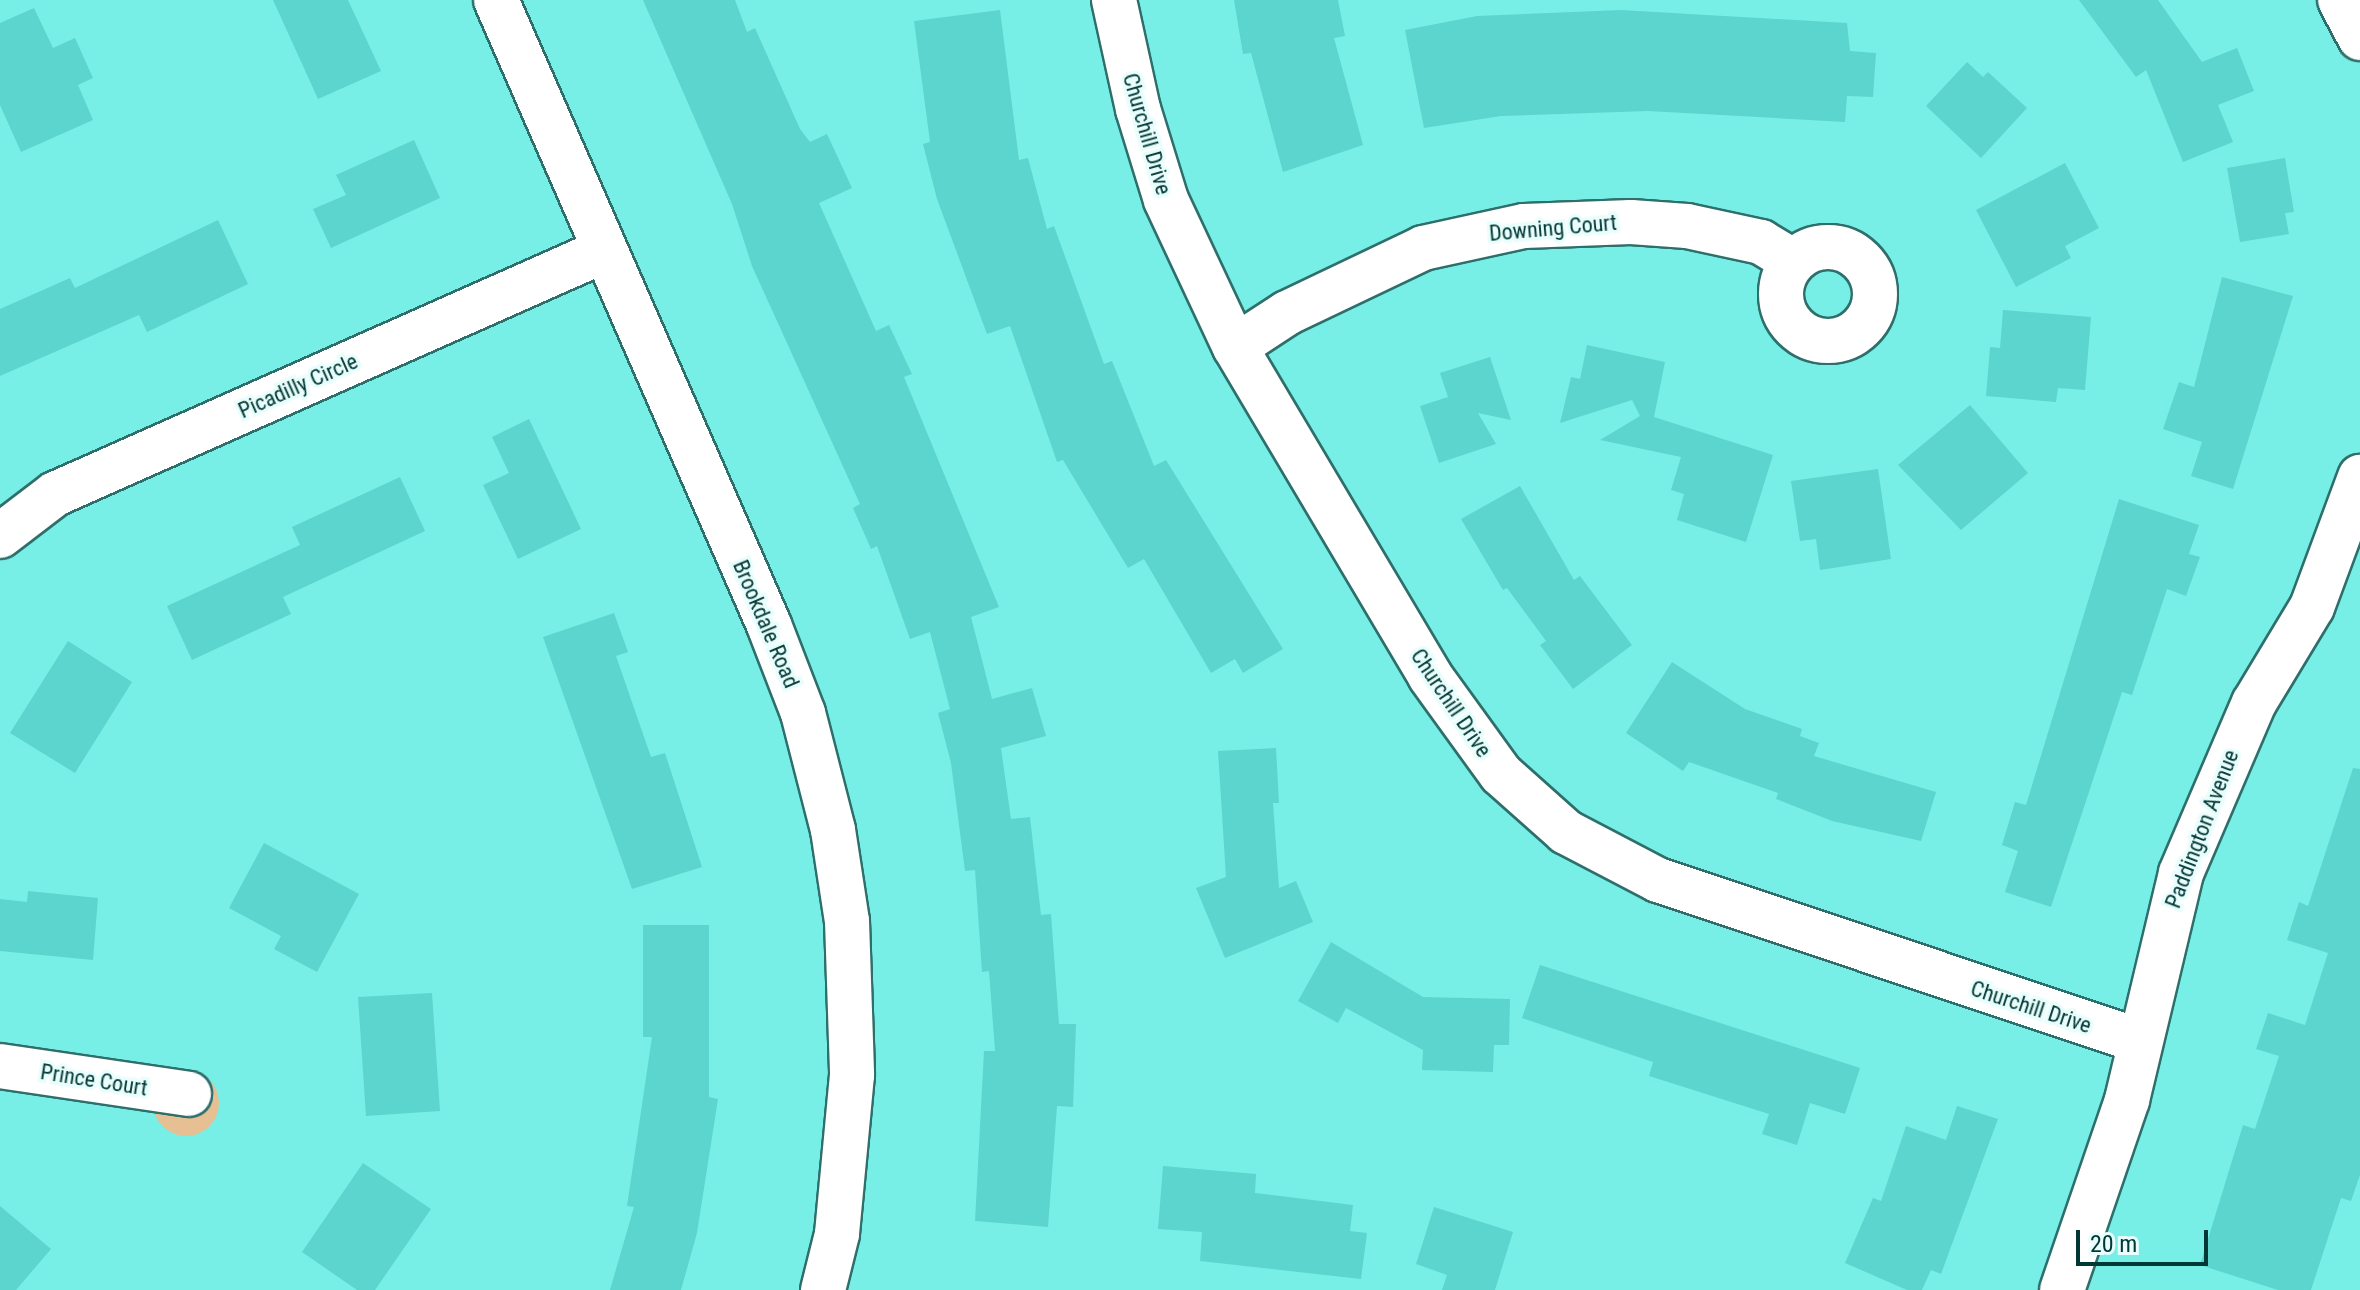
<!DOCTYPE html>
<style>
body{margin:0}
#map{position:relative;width:2360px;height:1290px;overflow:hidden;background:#77efe7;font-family:"Roboto Condensed",sans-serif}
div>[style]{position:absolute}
.green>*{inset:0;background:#e6bf93}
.round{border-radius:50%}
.building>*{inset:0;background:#5bd5cd}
.roads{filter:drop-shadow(2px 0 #2f6f6b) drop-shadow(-2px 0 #2f6f6b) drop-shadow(0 2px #2f6f6b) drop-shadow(0 -2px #2f6f6b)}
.minor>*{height:44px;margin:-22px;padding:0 22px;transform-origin:22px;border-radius:22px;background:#fff}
.minor>.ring{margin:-22px;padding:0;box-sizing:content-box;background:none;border:44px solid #fff;border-radius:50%}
span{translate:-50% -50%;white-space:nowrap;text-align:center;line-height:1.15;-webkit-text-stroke:7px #e9fefc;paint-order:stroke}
.street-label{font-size:22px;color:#003835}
.scale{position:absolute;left:2076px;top:1230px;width:132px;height:36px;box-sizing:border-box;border:4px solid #003835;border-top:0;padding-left:10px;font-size:24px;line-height:28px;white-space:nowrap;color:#003835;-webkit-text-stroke:6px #e9fefc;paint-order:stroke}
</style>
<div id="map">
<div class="green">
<div class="round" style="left:153px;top:1070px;width:66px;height:66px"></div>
</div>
<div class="building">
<div style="clip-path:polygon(273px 0,348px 0,381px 71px,318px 99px)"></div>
<div style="clip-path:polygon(643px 0,735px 0,747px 32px,755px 28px,800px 129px,810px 142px,827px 134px,852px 188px,819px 203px,876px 331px,889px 325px,912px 374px,904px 377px,999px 607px,971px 617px,992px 699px,1032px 688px,1046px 736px,1001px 748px,1011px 819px,1030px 817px,1041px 915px,1051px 914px,1059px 1024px,1076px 1024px,1073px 1107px,1057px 1106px,1048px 1227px,975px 1221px,984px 1051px,995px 1051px,989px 971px,982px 972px,975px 870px,965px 871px,951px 763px,938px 713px,950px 709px,930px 632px,910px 639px,877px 546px,871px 549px,853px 508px,860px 504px,752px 266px,732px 204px)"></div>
<div style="clip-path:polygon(1234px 0,1338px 0,1345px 36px,1334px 38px,1363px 145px,1283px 172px,1251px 53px,1243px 54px)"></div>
<div style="clip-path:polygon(2079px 0,2158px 0,2202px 62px,2237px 48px,2254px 91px,2218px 105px,2233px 142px,2183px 162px,2146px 70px,2136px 77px)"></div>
<div style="clip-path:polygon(34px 8px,53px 48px,75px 38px,93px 78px,78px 85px,93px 120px,21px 152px,0 105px,0 23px)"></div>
<div style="clip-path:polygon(1000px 10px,1019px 160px,1028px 158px,1047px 229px,1054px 226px,1104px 364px,1112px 361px,1154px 466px,1166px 460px,1283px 649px,1243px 673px,1235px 659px,1211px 673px,1144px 559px,1128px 568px,1063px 460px,1057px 462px,1010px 326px,987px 334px,937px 199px,923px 144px,930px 142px,914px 21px)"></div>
<div style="clip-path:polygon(1621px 10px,1847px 23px,1850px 51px,1876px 53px,1873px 97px,1847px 96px,1845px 122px,1648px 111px,1501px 116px,1424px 128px,1405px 30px,1477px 16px)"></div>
<div style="clip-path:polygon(1967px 62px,1983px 77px,1988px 72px,2027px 108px,1981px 158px,1926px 106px)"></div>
<div style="clip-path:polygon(414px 140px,440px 198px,331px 248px,313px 209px,346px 195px,336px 175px)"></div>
<div style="clip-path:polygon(2285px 158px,2294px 212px,2285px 213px,2289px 234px,2240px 242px,2227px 168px)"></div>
<div style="clip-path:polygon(2065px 163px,2099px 228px,2065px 246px,2071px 258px,2016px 287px,1976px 210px)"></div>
<div style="clip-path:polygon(218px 220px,248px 284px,147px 332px,139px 315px,0 376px,0 309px,70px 278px,75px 288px)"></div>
<div style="clip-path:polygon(2222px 277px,2293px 296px,2233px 489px,2191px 476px,2202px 442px,2163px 429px,2179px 382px,2194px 387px)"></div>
<div style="clip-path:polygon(2003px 310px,2091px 317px,2085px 390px,2058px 388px,2056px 402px,1986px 396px,1990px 347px,2000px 348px)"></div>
<div style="clip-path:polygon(1587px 345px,1665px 362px,1654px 417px,1773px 455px,1746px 542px,1677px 520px,1684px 494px,1671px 490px,1681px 457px,1600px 440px,1640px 416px,1632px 400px,1560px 423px,1571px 377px,1580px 379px)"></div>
<div style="clip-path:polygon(1490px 357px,1511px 420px,1478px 413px,1496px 444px,1439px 463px,1420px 406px,1448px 397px,1440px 373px)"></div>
<div style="clip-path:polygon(1970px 405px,2028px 473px,1961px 530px,1898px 465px)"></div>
<div style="clip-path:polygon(529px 419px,581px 529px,518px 559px,483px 485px,509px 473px,492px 437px)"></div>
<div style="clip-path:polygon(1878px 469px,1891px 559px,1820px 570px,1816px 539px,1800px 541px,1791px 481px)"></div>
<div style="clip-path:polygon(400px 477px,425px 531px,283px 597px,291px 614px,192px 660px,167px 606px,300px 545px,292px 527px)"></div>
<div style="clip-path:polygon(1520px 486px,1574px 580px,1580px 576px,1632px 645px,1573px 689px,1540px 645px,1546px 641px,1507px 588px,1503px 590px,1461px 519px)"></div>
<div style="clip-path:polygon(2119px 499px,2199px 525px,2189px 554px,2200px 557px,2186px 596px,2167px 589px,2132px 695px,2122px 692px,2051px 907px,2005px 892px,2018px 851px,2002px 845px,2015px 802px,2026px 805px)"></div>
<div style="clip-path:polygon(614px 613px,628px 652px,616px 656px,651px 757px,665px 753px,702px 867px,632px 889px,543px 637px)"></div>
<div style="clip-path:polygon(68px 641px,132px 682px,75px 773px,10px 733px)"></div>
<div style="clip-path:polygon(1672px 662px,1745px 709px,1802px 729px,1800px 736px,1819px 743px,1814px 756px,1936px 792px,1921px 841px,1832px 821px,1776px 799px,1778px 793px,1689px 762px,1683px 771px,1626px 733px)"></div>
<div style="clip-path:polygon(1276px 748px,1279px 803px,1273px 803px,1279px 888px,1296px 881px,1313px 922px,1225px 958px,1196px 888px,1226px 877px,1218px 751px)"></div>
<div style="clip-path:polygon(2353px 768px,2360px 769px,2360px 1175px,2351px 1201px,2341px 1198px,2311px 1290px,2278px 1290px,2200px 1265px,2243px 1125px,2255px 1129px,2279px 1056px,2256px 1049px,2268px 1013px,2305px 1025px,2328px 953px,2287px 940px,2299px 902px,2308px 906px)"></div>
<div style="clip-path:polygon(264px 843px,359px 894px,317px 972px,274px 949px,281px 936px,229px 908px)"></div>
<div style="clip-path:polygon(28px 891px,98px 898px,93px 960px,0 951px,0 899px,27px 902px)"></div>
<div style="clip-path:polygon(643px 925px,709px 925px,709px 1097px,718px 1099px,697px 1233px,681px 1290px,610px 1290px,634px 1207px,627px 1206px,652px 1037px,643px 1037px)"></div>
<div style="clip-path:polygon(1331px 942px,1423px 997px,1510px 999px,1509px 1045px,1494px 1045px,1493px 1072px,1422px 1070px,1423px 1050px,1346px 1008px,1338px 1023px,1298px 1001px)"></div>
<div style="clip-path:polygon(1540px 965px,1860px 1068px,1845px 1114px,1810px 1103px,1797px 1145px,1762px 1134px,1769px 1114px,1649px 1076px,1653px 1062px,1522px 1018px)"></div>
<div style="clip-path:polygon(432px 993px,440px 1111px,366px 1116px,358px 997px)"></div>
<div style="clip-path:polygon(1957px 1106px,1998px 1119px,1941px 1274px,1931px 1270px,1922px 1290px,1907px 1290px,1845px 1263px,1873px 1198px,1881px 1201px,1906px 1126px,1946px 1140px)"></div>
<div style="clip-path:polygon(363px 1163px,431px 1209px,375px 1290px,357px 1290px,302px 1252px)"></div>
<div style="clip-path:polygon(1163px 1166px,1256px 1174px,1255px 1193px,1353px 1205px,1350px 1231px,1367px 1233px,1361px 1279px,1200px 1261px,1202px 1232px,1158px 1229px)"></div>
<div style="clip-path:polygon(0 1206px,51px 1249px,16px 1290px,0 1290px)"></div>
<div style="clip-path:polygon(1434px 1207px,1513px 1232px,1495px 1290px,1442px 1290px,1447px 1275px,1416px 1264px)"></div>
</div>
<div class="roads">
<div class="minor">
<div style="left:496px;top:0;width:682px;rotate:66.4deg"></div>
<div style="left:769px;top:625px;width:94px;rotate:68.9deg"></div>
<div style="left:803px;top:713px;width:121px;rotate:75.6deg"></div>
<div style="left:833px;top:830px;width:92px;rotate:81.3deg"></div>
<div style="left:847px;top:921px;width:154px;rotate:88.1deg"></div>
<div style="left:852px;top:1075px;width:160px;rotate:95.4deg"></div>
<div style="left:837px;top:1234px;width:58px;rotate:104deg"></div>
<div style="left:1114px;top:0;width:112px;rotate:77.6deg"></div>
<div style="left:1138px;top:109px;width:95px;rotate:72.9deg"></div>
<div style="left:1166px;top:200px;width:162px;rotate:64.9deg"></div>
<div style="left:1235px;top:347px;width:382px;rotate:59.3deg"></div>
<div style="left:1430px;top:676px;width:121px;rotate:54.1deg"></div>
<div style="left:1501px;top:774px;width:87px;rotate:41.7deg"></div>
<div style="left:1566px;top:832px;width:104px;rotate:27.6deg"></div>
<div style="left:1658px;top:880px;width:508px;rotate:18.47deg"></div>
<div style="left:2340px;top:0;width:43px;rotate:62.2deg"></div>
<div class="ring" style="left:1781px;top:247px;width:50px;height:50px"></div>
<div style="left:1235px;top:347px;width:62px;rotate:-33.2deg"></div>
<div style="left:1287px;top:313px;width:151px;rotate:-25.5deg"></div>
<div style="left:1423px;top:248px;width:103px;rotate:-12.3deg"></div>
<div style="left:1524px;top:226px;width:107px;rotate:-2.1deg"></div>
<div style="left:1631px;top:222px;width:56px;rotate:4.1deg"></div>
<div style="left:1687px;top:226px;width:76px;rotate:12.2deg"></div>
<div style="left:1761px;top:242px;width:37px;rotate:31deg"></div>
<div style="left:0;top:536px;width:69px;rotate:-37.4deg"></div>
<div style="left:55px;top:494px;width:599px;rotate:-23.91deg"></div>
<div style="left:0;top:1066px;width:191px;rotate:8.4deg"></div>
<div style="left:2062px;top:1290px;width:201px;rotate:-71.1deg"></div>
<div style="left:2127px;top:1100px;width:233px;rotate:-76.6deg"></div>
<div style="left:2181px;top:873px;width:185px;rotate:-66.8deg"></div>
<div style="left:2254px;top:703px;width:112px;rotate:-58.9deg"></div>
<div style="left:2312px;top:607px;width:139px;rotate:-69.7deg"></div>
</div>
</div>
<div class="street-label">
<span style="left:1147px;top:134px;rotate:74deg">Churchill Drive</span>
<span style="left:1553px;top:228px;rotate:-5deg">Downing Court</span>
<span style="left:298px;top:386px;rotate:-24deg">Picadilly Circle</span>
<span style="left:766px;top:624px;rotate:67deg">Brookdale Road</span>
<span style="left:1451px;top:703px;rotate:56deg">Churchill Drive</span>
<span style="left:2202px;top:829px;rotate:-69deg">Paddington Avenue</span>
<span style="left:2031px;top:1007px;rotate:18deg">Churchill Drive</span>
<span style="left:94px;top:1080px;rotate:9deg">Prince Court</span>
</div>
<div class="scale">20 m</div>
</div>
